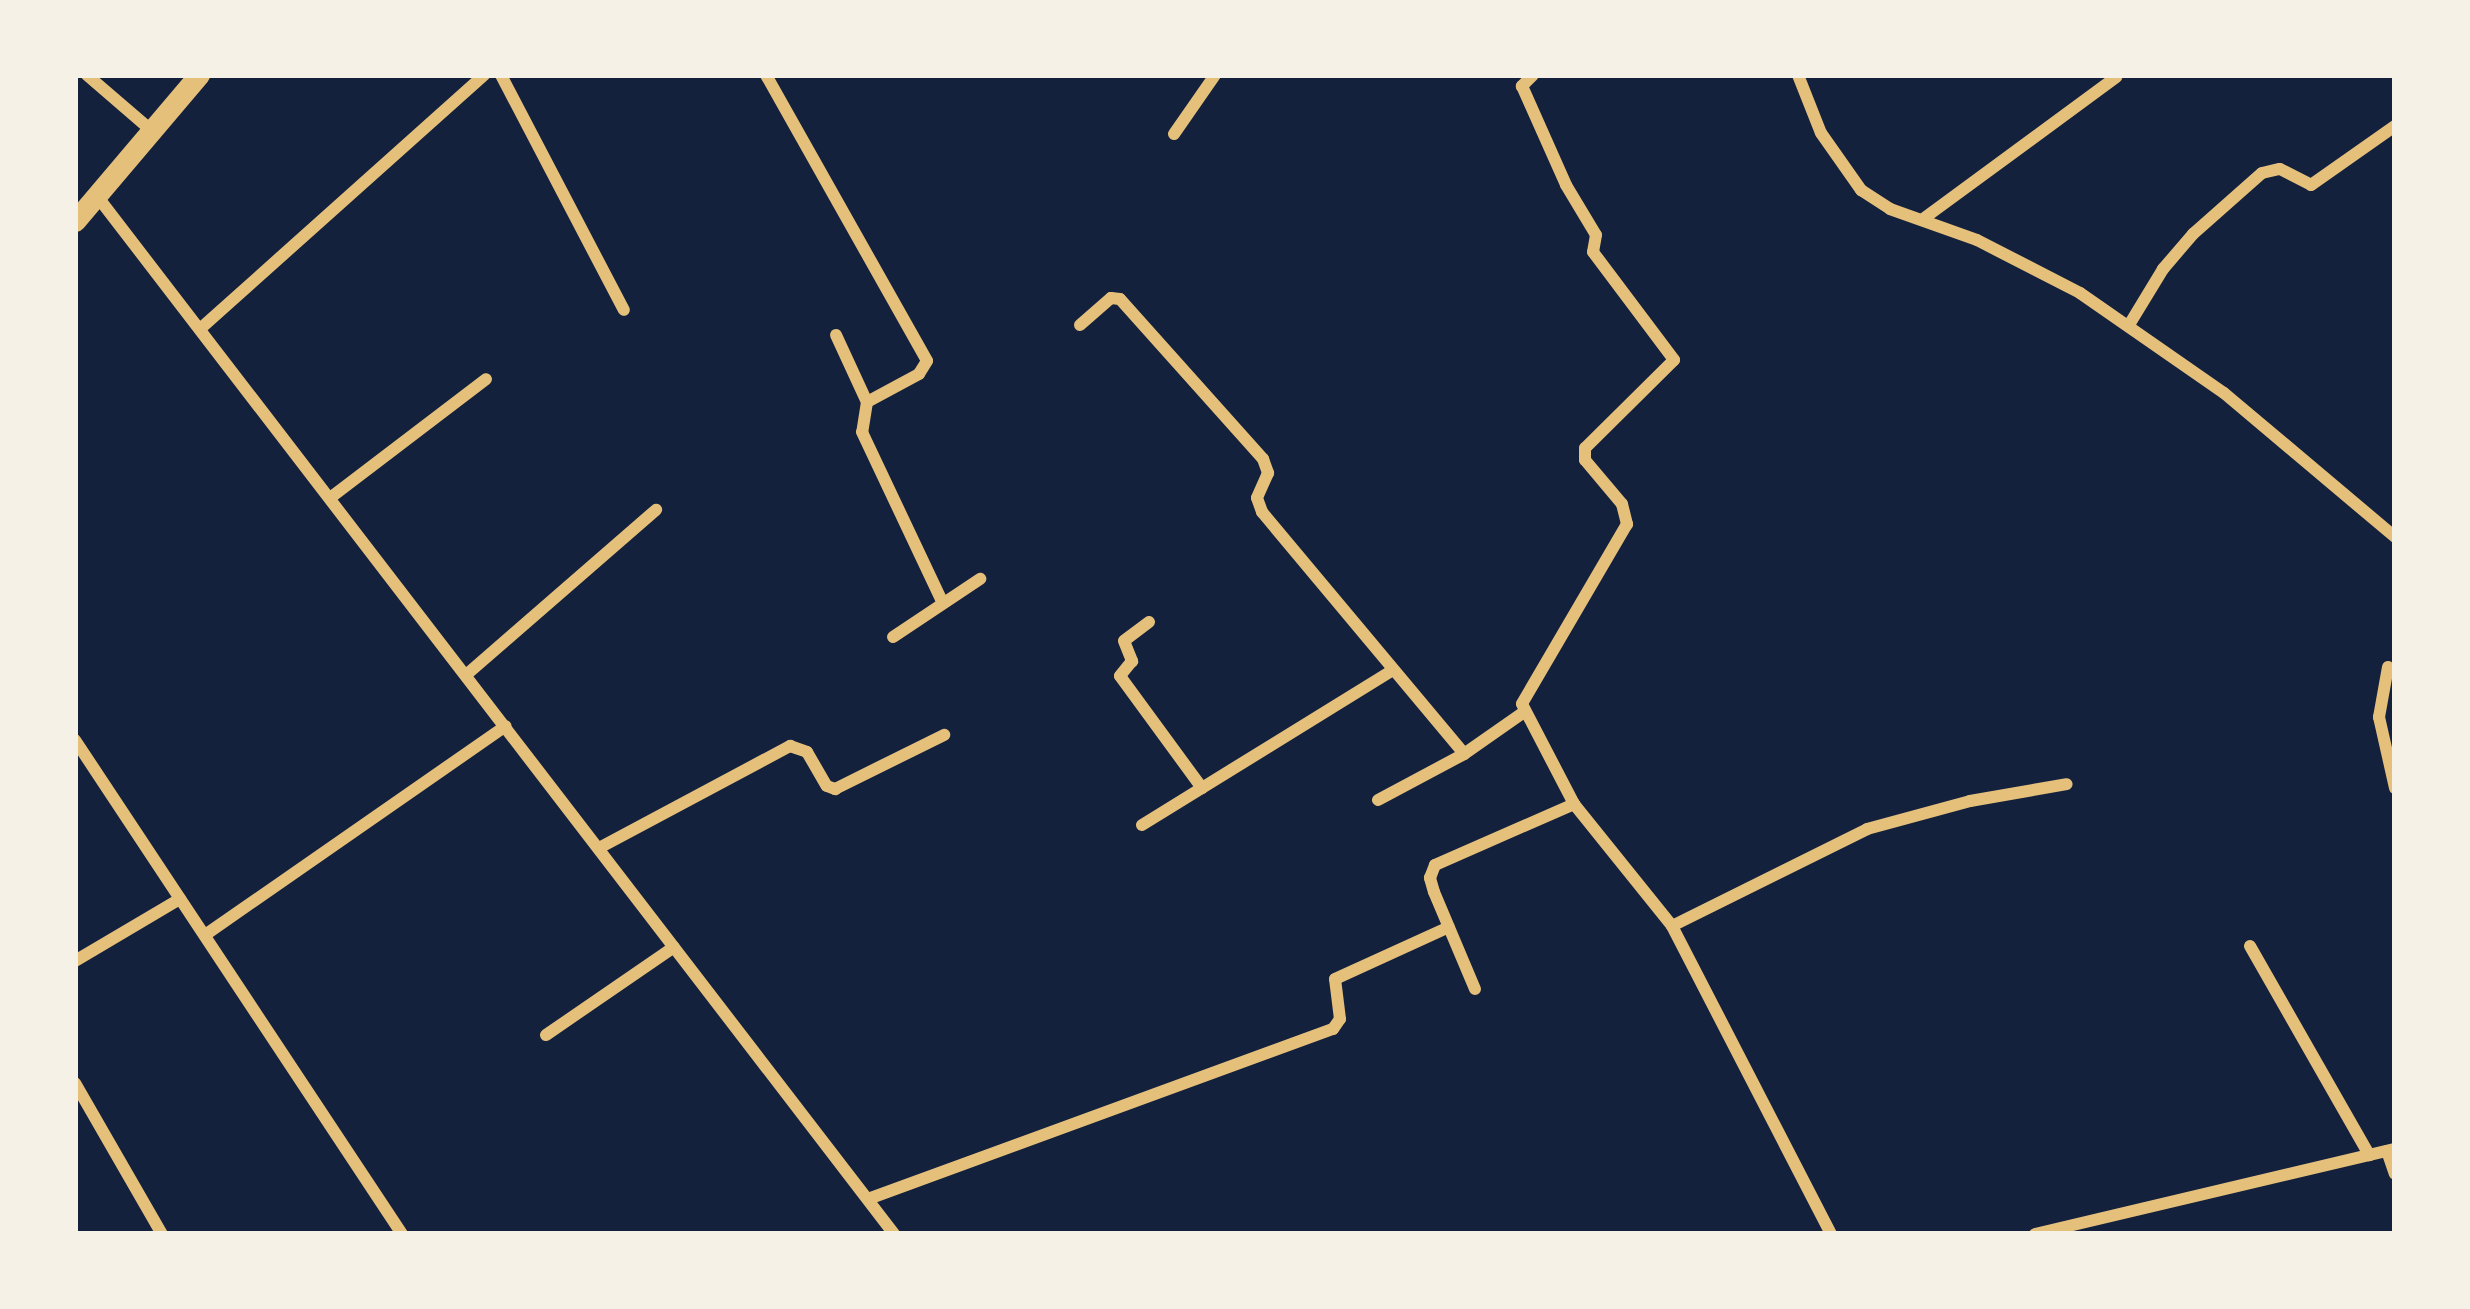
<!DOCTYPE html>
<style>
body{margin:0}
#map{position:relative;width:2470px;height:1309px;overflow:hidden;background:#14213d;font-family:"Times New Roman",serif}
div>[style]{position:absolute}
.minor>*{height:12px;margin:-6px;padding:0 6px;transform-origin:6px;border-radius:6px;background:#e5c07b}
.tertiary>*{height:21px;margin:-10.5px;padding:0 10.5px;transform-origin:10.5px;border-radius:10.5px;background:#e5c07b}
span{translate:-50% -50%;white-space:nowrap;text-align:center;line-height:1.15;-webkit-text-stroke:10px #f6f1e7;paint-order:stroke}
.frame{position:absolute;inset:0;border:78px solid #f6f1e7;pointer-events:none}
</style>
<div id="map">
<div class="minor">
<div style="left:87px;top:75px;width:86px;rotate:40.7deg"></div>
<div style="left:501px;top:75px;width:265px;rotate:62.4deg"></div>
<div style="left:766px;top:75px;width:328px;rotate:60.6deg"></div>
<div style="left:927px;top:361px;width:15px;rotate:122deg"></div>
<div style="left:919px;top:374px;width:59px;rotate:151.7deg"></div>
<div style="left:867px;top:402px;width:30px;rotate:99deg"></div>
<div style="left:862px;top:432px;width:189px;rotate:64.7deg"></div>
<div style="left:1533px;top:75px;width:16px;rotate:135deg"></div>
<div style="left:1522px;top:86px;width:108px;rotate:66deg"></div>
<div style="left:1566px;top:185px;width:58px;rotate:59deg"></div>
<div style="left:1596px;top:235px;width:17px;rotate:100deg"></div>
<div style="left:1593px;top:252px;width:135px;rotate:53.1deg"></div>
<div style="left:1674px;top:360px;width:125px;rotate:135.3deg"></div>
<div style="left:1585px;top:448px;width:12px;rotate:90deg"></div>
<div style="left:1585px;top:460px;width:57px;rotate:49.9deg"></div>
<div style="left:1622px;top:504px;width:21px;rotate:76deg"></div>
<div style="left:1627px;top:524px;width:208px;rotate:120.3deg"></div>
<div style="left:1522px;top:704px;width:113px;rotate:62.5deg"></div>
<div style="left:1574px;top:804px;width:156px;rotate:51.2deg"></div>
<div style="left:1672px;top:926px;width:347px;rotate:62.7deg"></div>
<div style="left:1798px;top:75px;width:62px;rotate:68.4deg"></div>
<div style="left:1821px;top:133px;width:70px;rotate:54.9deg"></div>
<div style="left:1861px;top:190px;width:35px;rotate:33deg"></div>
<div style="left:1890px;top:209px;width:92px;rotate:19.6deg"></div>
<div style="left:1977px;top:240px;width:116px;rotate:27.2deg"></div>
<div style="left:2080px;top:293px;width:175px;rotate:34.8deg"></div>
<div style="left:2224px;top:393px;width:224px;rotate:40.1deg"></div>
<div style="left:1174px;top:134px;width:72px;rotate:-55.2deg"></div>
<div style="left:97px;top:196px;width:1309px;rotate:52.48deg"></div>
<div style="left:1923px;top:219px;width:240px;rotate:-36.3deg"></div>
<div style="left:1080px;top:325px;width:41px;rotate:-41.1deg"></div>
<div style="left:1111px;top:298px;width:9px;rotate:6deg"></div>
<div style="left:1120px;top:299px;width:215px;rotate:48.2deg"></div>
<div style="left:1263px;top:459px;width:15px;rotate:70deg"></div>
<div style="left:1268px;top:473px;width:27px;rotate:114deg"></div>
<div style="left:1257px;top:498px;width:15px;rotate:70deg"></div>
<div style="left:1262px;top:512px;width:315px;rotate:50.1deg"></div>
<div style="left:2129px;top:325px;width:66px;rotate:-58.7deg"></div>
<div style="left:2163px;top:269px;width:46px;rotate:-49.4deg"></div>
<div style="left:2193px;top:234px;width:92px;rotate:-41.5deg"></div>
<div style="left:2262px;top:173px;width:18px;rotate:-13deg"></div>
<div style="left:2280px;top:169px;width:35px;rotate:27deg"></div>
<div style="left:2311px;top:185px;width:103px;rotate:-35.1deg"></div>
<div style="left:200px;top:329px;width:381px;rotate:-41.8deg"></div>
<div style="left:836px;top:335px;width:74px;rotate:65.2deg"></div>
<div style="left:330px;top:498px;width:196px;rotate:-37.3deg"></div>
<div style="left:1149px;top:622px;width:31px;rotate:143deg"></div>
<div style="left:1124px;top:641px;width:22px;rotate:68deg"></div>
<div style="left:1132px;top:661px;width:19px;rotate:129deg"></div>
<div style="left:1120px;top:676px;width:139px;rotate:53.8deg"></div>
<div style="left:893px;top:637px;width:105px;rotate:-33.7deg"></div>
<div style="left:2388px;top:667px;width:51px;rotate:100.2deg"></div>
<div style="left:2379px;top:717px;width:73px;rotate:77.3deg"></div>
<div style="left:466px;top:675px;width:252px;rotate:-41deg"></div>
<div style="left:75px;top:740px;width:592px;rotate:56.5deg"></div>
<div style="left:1378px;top:800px;width:98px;rotate:-28.1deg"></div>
<div style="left:1464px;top:754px;width:73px;rotate:-35deg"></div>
<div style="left:1142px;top:825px;width:295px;rotate:-31.7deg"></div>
<div style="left:599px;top:848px;width:217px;rotate:-28.1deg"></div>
<div style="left:790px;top:746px;width:18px;rotate:19deg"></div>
<div style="left:807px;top:752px;width:39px;rotate:60deg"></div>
<div style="left:827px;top:786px;width:9px;rotate:21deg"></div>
<div style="left:835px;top:789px;width:122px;rotate:-26.4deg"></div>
<div style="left:1672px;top:926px;width:218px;rotate:-26.4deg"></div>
<div style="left:1867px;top:829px;width:107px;rotate:-15.2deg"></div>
<div style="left:1970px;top:801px;width:98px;rotate:-9.9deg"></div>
<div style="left:205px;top:935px;width:366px;rotate:-34.8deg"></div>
<div style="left:2250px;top:946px;width:241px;rotate:60.3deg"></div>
<div style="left:75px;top:961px;width:122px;rotate:-30.6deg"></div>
<div style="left:1475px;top:989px;width:105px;rotate:-112.9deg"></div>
<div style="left:1434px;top:892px;width:15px;rotate:-106deg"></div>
<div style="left:1430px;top:878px;width:14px;rotate:-69deg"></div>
<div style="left:1435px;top:865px;width:152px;rotate:-23.7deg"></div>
<div style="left:546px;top:1035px;width:155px;rotate:-34.5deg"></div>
<div style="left:75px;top:1083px;width:174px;rotate:60.1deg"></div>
<div style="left:2387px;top:1151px;width:24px;rotate:71deg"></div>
<div style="left:868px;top:1199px;width:495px;rotate:-20.1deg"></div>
<div style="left:1333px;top:1029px;width:12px;rotate:-55deg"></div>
<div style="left:1340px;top:1019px;width:40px;rotate:-97.1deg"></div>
<div style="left:1335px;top:979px;width:125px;rotate:-24.5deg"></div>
<div style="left:2035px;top:1234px;width:370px;rotate:-13.3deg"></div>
</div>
<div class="tertiary">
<div style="left:75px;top:221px;width:192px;rotate:-49.7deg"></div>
</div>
<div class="frame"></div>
</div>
